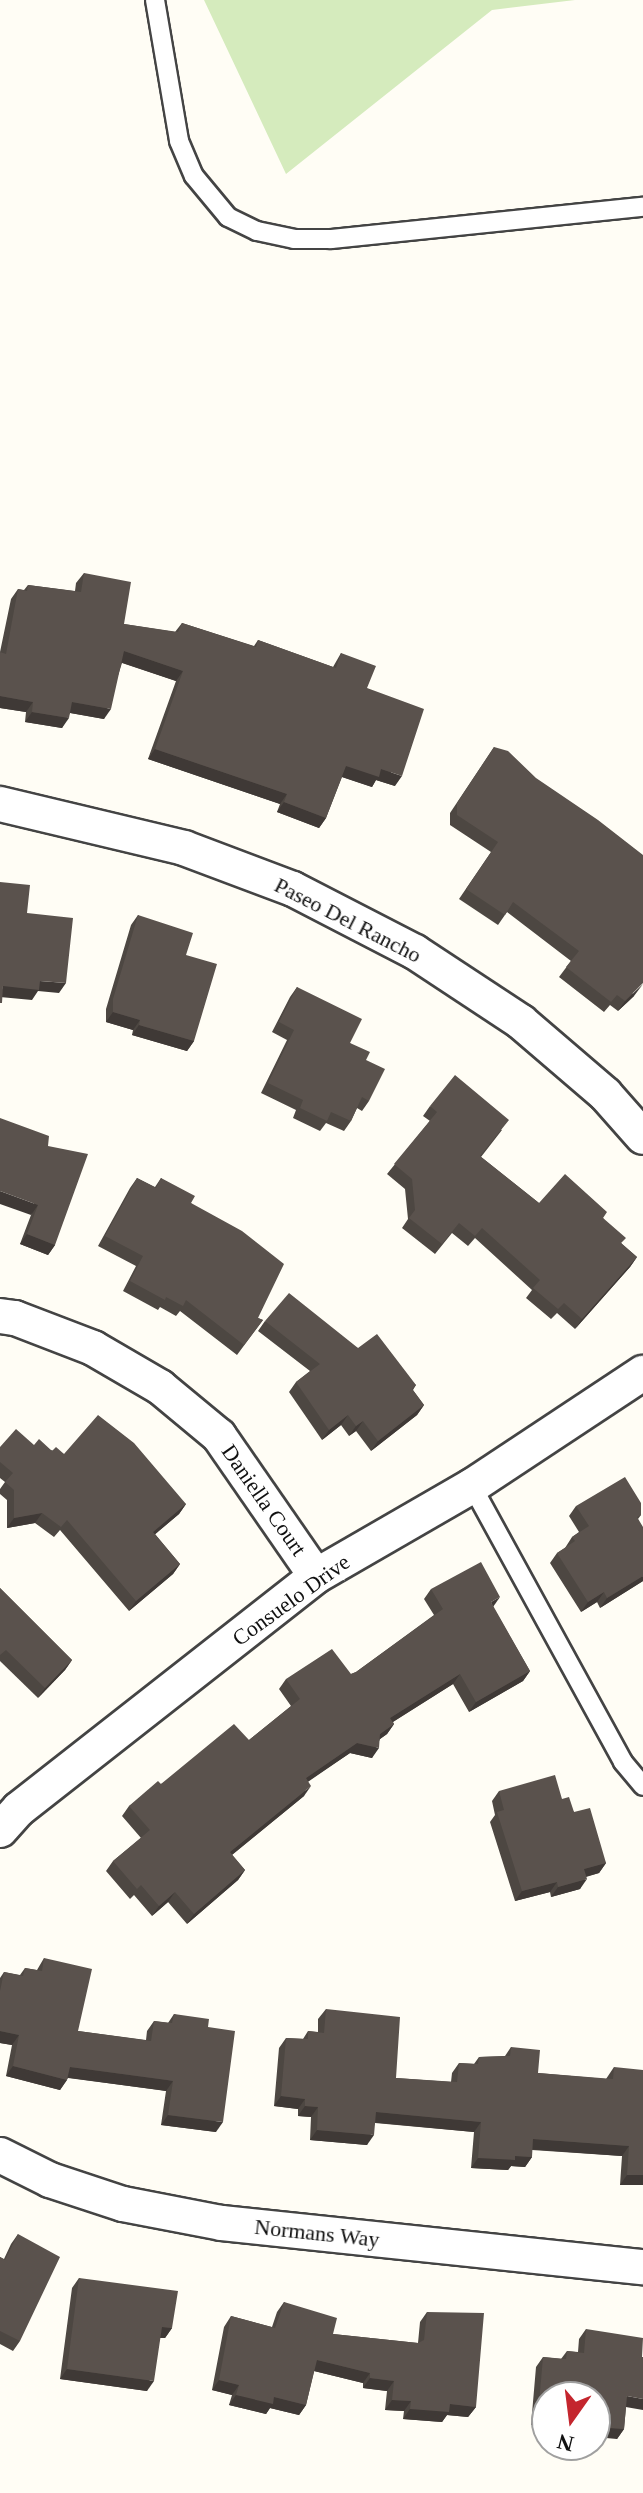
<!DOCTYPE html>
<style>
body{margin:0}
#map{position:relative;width:643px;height:2493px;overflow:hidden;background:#fffdf5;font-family:Georgia,serif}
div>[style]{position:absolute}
.green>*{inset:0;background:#d5ebbd}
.roads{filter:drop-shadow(2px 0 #444) drop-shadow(-2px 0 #444) drop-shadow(0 2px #444) drop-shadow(0 -2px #444)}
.service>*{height:18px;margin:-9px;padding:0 9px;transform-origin:9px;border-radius:9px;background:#fff}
.minor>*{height:34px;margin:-17px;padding:0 17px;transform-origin:17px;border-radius:17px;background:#fff}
.wall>*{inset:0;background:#4d4742}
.shaded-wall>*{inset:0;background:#3f3936}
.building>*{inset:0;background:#5a524d}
span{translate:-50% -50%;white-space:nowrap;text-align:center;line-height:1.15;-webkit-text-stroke:8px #fff;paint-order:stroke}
.street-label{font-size:22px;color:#111}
.north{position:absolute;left:531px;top:2381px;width:80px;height:80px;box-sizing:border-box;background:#fff;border:2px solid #a0a0a0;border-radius:50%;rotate:194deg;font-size:22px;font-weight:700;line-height:32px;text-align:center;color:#111}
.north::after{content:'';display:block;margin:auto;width:28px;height:36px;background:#c4262e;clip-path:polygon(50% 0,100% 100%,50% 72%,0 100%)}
</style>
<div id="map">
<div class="green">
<div style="clip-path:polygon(204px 0,575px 0,492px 10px,286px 174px)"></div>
</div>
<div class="roads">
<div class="service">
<div style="left:155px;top:0;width:143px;rotate:80.3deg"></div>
<div style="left:179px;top:141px;width:38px;rotate:67deg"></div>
<div style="left:194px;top:176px;width:53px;rotate:50.3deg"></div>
<div style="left:228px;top:217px;width:32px;rotate:26deg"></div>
<div style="left:257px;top:231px;width:38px;rotate:12deg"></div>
<div style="left:294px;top:239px;width:37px"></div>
<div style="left:331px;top:239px;width:314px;rotate:-5.9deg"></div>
<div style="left:472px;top:1486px;width:315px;rotate:61.3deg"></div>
<div style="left:623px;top:1762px;width:31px;rotate:50deg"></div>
</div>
<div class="minor">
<div style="left:0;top:804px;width:189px;rotate:13.4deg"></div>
<div style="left:184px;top:848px;width:116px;rotate:20.6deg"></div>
<div style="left:293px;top:889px;width:137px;rotate:27.3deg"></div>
<div style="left:415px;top:952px;width:127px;rotate:33.4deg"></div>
<div style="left:521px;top:1022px;width:111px;rotate:40.6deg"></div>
<div style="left:605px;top:1094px;width:57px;rotate:48.5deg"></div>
<div style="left:0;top:1316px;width:15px;rotate:8deg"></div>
<div style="left:15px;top:1318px;width:84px;rotate:21deg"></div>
<div style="left:93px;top:1348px;width:78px;rotate:30.2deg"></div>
<div style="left:160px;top:1387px;width:77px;rotate:39.7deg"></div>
<div style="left:219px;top:1436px;width:170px;rotate:55.3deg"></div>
<div style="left:0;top:1830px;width:28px;rotate:-48deg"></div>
<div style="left:19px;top:1809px;width:377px;rotate:-38.1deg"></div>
<div style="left:316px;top:1576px;width:180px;rotate:-30deg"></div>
<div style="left:472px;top:1486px;width:205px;rotate:-33.5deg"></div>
<div style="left:0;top:2155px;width:56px;rotate:26.6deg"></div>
<div style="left:50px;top:2180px;width:77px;rotate:18.2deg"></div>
<div style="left:123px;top:2204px;width:101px;rotate:10.9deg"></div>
<div style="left:222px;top:2223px;width:423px;rotate:6deg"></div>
</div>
</div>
<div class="wall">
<div style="clip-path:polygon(84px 573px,124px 624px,175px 632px,182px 623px,254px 646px,258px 640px,333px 667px,341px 653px,367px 688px,395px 786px,376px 780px,372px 787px,342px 777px,326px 818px,319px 828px,277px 812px,280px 804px,148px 759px,176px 681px,122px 663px,104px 719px,70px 713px,62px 728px,25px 722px,26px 712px,0 708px,0 652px,11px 599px,18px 589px,24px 590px,28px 585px,75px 591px,76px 583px)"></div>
<div style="clip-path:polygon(494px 747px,634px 996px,618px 1011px,610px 1005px,604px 1012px,559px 977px,571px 961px,507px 912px,498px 925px,459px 899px,491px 852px,450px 825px,450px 813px)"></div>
<div style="clip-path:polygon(138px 915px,186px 955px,194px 1041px,187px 1051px,132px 1035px,133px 1030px,106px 1022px,106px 1009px,131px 925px)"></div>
<div style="clip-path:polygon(297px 987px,366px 1060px,369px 1101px,362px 1111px,357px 1108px,351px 1121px,344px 1131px,326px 1123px,320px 1131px,293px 1118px,296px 1110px,261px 1093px,287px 1040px,272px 1032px,290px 997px)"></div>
<div style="clip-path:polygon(430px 1106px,502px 1130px,481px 1157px,539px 1203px,603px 1218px,622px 1244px,637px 1257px,630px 1267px,575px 1329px,557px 1313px,551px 1319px,526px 1298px,532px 1290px,475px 1238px,468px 1246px,452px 1233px,435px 1254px,402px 1228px,408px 1219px,405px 1189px,387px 1174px,430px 1121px,423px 1116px)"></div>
<div style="clip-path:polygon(48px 1146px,55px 1245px,48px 1255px,20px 1244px,31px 1215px)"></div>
<div style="clip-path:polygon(137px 1178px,155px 1187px,161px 1178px,191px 1203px,258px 1318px,263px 1320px,237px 1355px,180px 1311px,176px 1316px,160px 1307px,158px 1310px,123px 1291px,136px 1266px,98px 1246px,130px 1188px)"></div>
<div style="clip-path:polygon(265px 1321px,358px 1348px,416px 1385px,413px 1390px,424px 1405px,417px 1415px,371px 1451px,356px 1431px,349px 1436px,341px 1425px,322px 1440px,289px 1392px,296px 1382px,310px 1371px,258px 1331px)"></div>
<div style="clip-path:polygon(34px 1445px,64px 1454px,186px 1504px,179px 1514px,155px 1534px,180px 1564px,173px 1574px,129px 1611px,60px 1530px,54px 1537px,35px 1523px,7px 1528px,7px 1500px,0 1494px,0 1489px,5px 1482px,0 1478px,0 1447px)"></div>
<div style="clip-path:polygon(576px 1506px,641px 1515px,638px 1519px,643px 1581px,600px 1608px,597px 1602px,581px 1612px,550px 1563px,557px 1553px,565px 1548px,572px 1537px,579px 1532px,569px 1516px)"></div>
<div style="clip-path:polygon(0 1588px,72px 1660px,65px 1670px,38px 1698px,0 1661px)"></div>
<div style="clip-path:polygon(431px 1589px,493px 1607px,530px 1671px,523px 1681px,469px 1712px,453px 1684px,393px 1722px,394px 1724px,387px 1734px,380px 1739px,372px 1758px,350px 1753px,308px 1781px,304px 1796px,232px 1855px,245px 1870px,238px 1880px,187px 1924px,168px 1902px,152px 1916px,134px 1895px,130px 1899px,106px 1871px,113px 1861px,141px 1838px,122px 1816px,129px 1806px,161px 1784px,249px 1740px,291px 1706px,279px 1689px,286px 1679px,351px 1674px,356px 1672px,434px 1615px,424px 1599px)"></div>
<div style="clip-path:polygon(499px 1791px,562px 1799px,574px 1812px,606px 1863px,599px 1873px,586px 1877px,580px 1889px,551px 1897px,550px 1892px,515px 1901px,490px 1822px,495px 1815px,492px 1801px)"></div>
<div style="clip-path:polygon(44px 1958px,78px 2031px,146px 2040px,147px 2031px,154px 2021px,168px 2023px,174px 2014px,208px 2027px,216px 2132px,161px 2125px,166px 2091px,160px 2090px,68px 2078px,60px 2090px,6px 2076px,12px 2045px,0 2043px,0 1978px,4px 1972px,20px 1975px,25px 1968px,37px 1970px)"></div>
<div style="clip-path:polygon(326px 2009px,396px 2078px,451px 2082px,452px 2073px,459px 2063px,474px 2064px,479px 2057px,505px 2056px,511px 2047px,538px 2073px,606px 2079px,614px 2067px,643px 2185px,620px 2185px,622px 2156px,532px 2150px,532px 2157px,525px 2167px,511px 2166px,508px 2170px,471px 2168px,474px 2132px,375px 2123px,367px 2145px,310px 2140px,311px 2117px,298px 2116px,298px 2109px,274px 2106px,279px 2048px,286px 2038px,303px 2039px,308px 2031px,318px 2032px,318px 2019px)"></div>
<div style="clip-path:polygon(18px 2234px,20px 2341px,13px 2351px,0 2344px,0 2257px,4px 2259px,11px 2244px)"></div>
<div style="clip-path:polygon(79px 2278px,172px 2328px,165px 2338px,160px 2338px,147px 2391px,60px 2379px,72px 2288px)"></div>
<div style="clip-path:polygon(284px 2302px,333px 2334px,418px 2343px,420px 2322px,427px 2312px,476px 2407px,468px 2417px,447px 2415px,442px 2422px,403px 2419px,404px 2411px,385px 2410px,387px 2391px,363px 2388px,363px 2383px,314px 2371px,306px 2405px,299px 2415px,270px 2408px,266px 2414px,229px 2405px,232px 2395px,212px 2390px,224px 2327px,231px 2316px,272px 2327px,277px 2312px)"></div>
<div style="clip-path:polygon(586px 2329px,626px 2407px,624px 2429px,617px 2439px,547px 2397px,547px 2426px,531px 2425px,536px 2367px,543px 2357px,561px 2359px,567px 2351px,578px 2352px,579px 2339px)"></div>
</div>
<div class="shaded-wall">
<div style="clip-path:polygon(124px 651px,183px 671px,176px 681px,117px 661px)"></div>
<div style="clip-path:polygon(0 696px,33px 702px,26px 712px,0 708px)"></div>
<div style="clip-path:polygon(72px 702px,111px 709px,104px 719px,65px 712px)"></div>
<div style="clip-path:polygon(32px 712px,69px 718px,62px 728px,25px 722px)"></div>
<div style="clip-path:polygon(155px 749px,287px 794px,280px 804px,148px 759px)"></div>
<div style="clip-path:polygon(346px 766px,381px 769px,402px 776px,395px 786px,376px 780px,372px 787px,339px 776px)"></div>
<div style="clip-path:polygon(284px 802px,326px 818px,319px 828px,277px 812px)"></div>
<div style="clip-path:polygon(40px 981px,66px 983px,59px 993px,38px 991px,32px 1000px,0 997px,3px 986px)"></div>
<div style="clip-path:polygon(643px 984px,634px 996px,618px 1011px,625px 1001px)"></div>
<div style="clip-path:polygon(113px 1012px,140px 1020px,133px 1030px,106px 1022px)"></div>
<div style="clip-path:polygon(139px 1025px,194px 1041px,187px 1051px,132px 1035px)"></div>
<div style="clip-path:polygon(0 1191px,38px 1205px,31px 1215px,0 1204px)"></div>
<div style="clip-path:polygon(27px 1234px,55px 1245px,48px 1255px,20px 1244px)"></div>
<div style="clip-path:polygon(637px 1257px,630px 1267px,575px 1329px,582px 1319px)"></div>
<div style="clip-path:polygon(424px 1405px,417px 1415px,371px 1451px,378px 1441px)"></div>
<div style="clip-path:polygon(348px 1415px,341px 1425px,322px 1440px,329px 1430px)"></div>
<div style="clip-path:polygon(363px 1421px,356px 1431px,349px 1436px,356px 1426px)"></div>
<div style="clip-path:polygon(186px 1504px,179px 1514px,146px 1542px,153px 1532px)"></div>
<div style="clip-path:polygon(42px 1513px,35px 1523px,7px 1528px,14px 1518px)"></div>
<div style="clip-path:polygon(180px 1564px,173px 1574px,129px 1611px,136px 1601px)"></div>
<div style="clip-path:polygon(643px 1576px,643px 1581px,600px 1608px,607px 1598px)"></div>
<div style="clip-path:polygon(604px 1592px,597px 1602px,581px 1612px,588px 1602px)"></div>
<div style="clip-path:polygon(500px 1597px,493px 1607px,491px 1602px)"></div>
<div style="clip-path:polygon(72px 1660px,65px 1670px,38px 1698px,45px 1688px)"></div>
<div style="clip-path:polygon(530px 1671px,523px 1681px,469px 1712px,476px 1702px)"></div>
<div style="clip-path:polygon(460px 1674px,453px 1684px,383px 1728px,390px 1718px)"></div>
<div style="clip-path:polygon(394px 1724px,387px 1734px,373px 1744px,380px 1734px)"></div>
<div style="clip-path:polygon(357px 1743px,379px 1748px,372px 1758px,350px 1753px,299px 1788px,306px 1778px)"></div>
<div style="clip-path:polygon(311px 1786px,304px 1796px,223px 1862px,230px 1852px)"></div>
<div style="clip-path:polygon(606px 1863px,599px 1873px,577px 1879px,584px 1869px)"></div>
<div style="clip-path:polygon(245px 1870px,238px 1880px,187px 1924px,194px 1914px)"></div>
<div style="clip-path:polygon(587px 1879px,580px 1889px,551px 1897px,558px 1887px)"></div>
<div style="clip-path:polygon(557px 1882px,550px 1892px,515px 1901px,522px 1891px)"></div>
<div style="clip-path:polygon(175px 1892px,168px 1902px,152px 1916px,159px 1906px)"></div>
<div style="clip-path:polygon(0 2031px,19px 2035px,12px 2045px,0 2043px)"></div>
<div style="clip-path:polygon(13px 2066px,67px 2080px,60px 2090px,6px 2076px)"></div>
<div style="clip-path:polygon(70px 2067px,167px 2080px,173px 2081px,166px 2091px,63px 2077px)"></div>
<div style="clip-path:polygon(281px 2096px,305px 2099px,298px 2109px,274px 2106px)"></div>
<div style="clip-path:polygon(305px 2106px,318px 2107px,311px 2117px,298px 2116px)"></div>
<div style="clip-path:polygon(376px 2112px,481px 2122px,474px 2132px,369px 2122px)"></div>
<div style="clip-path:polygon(168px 2115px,223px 2122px,216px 2132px,161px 2125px)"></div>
<div style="clip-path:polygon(317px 2130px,374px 2135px,367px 2145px,310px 2140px)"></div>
<div style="clip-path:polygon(533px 2139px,629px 2146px,622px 2156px,526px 2149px)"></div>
<div style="clip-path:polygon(515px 2156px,532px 2157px,525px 2167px,511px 2166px,508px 2170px,471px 2168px,478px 2158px)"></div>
<div style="clip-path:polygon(627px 2175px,643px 2175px,643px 2185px,620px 2185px)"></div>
<div style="clip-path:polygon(162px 2327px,172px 2328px,165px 2338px,155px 2337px)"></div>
<div style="clip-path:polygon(317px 2360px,370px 2373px,363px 2383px,310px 2370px)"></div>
<div style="clip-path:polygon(67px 2369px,154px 2381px,147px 2391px,60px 2379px)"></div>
<div style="clip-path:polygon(370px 2378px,394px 2381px,387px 2391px,363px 2388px)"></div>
<div style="clip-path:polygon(219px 2380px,239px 2385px,232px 2395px,212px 2390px)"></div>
<div style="clip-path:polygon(236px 2395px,274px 2397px,306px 2405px,299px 2415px,270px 2408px,266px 2414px,229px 2405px)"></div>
<div style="clip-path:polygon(627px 2396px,643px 2399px,643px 2410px,620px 2406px)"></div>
<div style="clip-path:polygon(392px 2400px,411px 2401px,404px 2411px,385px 2410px)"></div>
<div style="clip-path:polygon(450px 2404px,476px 2407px,468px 2417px,447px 2415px,442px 2422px,403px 2419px,410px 2409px)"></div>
<div style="clip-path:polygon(538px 2415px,547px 2416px,547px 2426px,531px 2425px)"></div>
<div style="clip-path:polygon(595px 2427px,624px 2429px,617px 2439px,595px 2437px)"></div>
</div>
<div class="building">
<div style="clip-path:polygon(84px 573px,131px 582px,124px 624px,178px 632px,182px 623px,256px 647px,258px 640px,336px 668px,341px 653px,376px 666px,367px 688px,424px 709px,402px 776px,381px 769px,379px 777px,346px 766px,326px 818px,284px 802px,287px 794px,155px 749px,183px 671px,124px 651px,111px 709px,72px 702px,69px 718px,32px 712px,33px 702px,0 696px,0 652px,6px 654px,18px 589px,27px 591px,28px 585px,81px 592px)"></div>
<div style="clip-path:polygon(494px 747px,508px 751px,536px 778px,598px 820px,643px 855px,643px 983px,625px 1001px,617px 995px,611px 1002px,566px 967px,579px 951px,513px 902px,505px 915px,466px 889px,498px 842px,457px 815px,457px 803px)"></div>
<div style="clip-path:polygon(0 882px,30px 885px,27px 913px,73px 918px,66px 983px,40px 981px,39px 990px,3px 986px,2px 1003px,0 1003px)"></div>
<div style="clip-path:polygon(138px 915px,193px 933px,186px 955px,217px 964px,194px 1041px,139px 1025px,140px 1020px,113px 1012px,113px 999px)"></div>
<div style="clip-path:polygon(297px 987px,362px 1019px,350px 1043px,370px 1052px,366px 1060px,385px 1069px,369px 1101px,362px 1097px,351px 1121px,331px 1112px,327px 1121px,300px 1108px,303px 1100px,268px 1083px,294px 1030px,279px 1022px)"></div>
<div style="clip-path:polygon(455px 1075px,509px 1120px,480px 1156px,539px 1203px,565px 1174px,607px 1212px,603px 1218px,626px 1238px,621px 1243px,637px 1257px,582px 1319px,564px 1303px,558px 1309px,533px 1288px,540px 1280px,482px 1228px,475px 1236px,459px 1223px,442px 1244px,409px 1218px,415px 1210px,412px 1179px,394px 1164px,437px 1112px,430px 1106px)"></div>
<div style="clip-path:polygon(0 1118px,49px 1136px,48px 1146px,88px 1154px,55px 1245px,27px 1234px,38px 1205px,0 1191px)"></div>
<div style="clip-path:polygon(137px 1178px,156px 1188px,161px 1178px,195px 1196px,191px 1203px,242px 1231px,284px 1264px,258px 1318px,263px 1320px,244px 1345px,186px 1300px,183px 1306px,166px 1297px,165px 1300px,130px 1281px,143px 1256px,105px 1236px)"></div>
<div style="clip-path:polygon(289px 1293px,358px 1348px,377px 1334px,416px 1385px,412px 1389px,424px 1405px,378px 1441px,363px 1421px,356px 1426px,348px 1415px,329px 1430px,296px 1382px,320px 1364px,265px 1321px)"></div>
<div style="clip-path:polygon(98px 1415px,134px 1443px,186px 1504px,153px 1532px,180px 1564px,136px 1601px,67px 1520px,61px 1527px,42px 1513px,14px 1518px,14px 1490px,5px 1482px,13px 1473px,0 1462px,0 1447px,16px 1429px,34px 1445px,39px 1439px,52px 1451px,56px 1447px,64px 1454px)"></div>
<div style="clip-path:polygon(625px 1477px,641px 1503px,641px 1515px,637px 1517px,643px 1527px,643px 1576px,607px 1598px,604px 1592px,588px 1602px,557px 1553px,575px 1541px,572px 1537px,589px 1526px,576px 1506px)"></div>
<div style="clip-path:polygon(481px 1562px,500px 1597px,491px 1602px,530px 1671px,476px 1702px,460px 1674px,390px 1718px,394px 1724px,380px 1734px,379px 1748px,357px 1743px,306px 1778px,311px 1786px,230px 1852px,245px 1870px,194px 1914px,175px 1892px,159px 1906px,141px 1885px,137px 1889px,113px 1861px,150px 1830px,129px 1806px,158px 1781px,161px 1784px,234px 1724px,249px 1740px,300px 1699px,286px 1679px,332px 1649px,351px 1674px,356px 1672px,443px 1609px,431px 1589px)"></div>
<div style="clip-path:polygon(0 1588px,72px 1660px,45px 1688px,6px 1650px,0 1655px)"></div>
<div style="clip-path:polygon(555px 1775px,562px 1799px,569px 1797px,574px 1812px,590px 1808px,606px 1863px,584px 1869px,587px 1879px,558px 1887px,557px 1882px,522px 1891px,497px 1812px,504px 1810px,499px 1791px)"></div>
<div style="clip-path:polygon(44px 1958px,92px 1969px,78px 2031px,151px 2041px,154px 2021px,172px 2023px,174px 2014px,209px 2019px,208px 2027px,235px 2031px,223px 2122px,168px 2115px,173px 2081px,167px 2080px,70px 2067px,67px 2080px,13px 2066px,19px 2035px,0 2031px,0 1991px,4px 1972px,23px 1976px,25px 1968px,42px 1971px)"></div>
<div style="clip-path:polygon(326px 2009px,400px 2017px,396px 2078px,457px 2082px,459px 2063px,478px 2064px,479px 2057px,510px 2056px,511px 2047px,540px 2050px,538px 2073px,613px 2079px,614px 2067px,643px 2070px,643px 2175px,627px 2175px,629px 2146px,533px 2139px,532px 2157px,515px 2156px,515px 2160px,478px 2158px,481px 2122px,376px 2112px,374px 2135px,317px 2130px,318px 2107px,305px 2106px,305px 2099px,281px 2096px,286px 2038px,308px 2039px,308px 2031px,324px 2033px)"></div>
<div style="clip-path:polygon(18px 2234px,60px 2257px,20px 2341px,0 2331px,0 2257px,5px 2260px)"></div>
<div style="clip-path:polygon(79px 2278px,178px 2291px,172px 2328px,162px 2327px,154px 2381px,67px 2369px)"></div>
<div style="clip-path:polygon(284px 2302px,337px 2318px,333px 2334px,418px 2343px,424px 2340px,427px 2312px,484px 2313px,476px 2407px,450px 2404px,449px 2412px,410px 2409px,411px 2401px,392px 2400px,394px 2381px,370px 2378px,370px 2373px,317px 2360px,306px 2405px,274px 2397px,273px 2404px,236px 2395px,239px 2385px,219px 2380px,231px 2316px,275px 2328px)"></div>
<div style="clip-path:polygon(586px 2329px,643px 2338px,642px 2357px,643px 2357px,643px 2399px,627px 2396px,624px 2429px,595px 2427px,595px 2397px,547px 2397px,547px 2416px,538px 2415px,543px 2357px,566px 2359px,567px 2351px,584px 2353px)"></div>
</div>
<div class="street-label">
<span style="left:348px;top:920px;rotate:27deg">Paseo Del Rancho</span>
<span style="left:264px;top:1500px;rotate:55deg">Daniella Court</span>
<span style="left:291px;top:1600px;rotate:-36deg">Consuelo Drive</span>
<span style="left:317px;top:2233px;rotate:6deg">Normans Way</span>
</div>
<div class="north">N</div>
</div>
